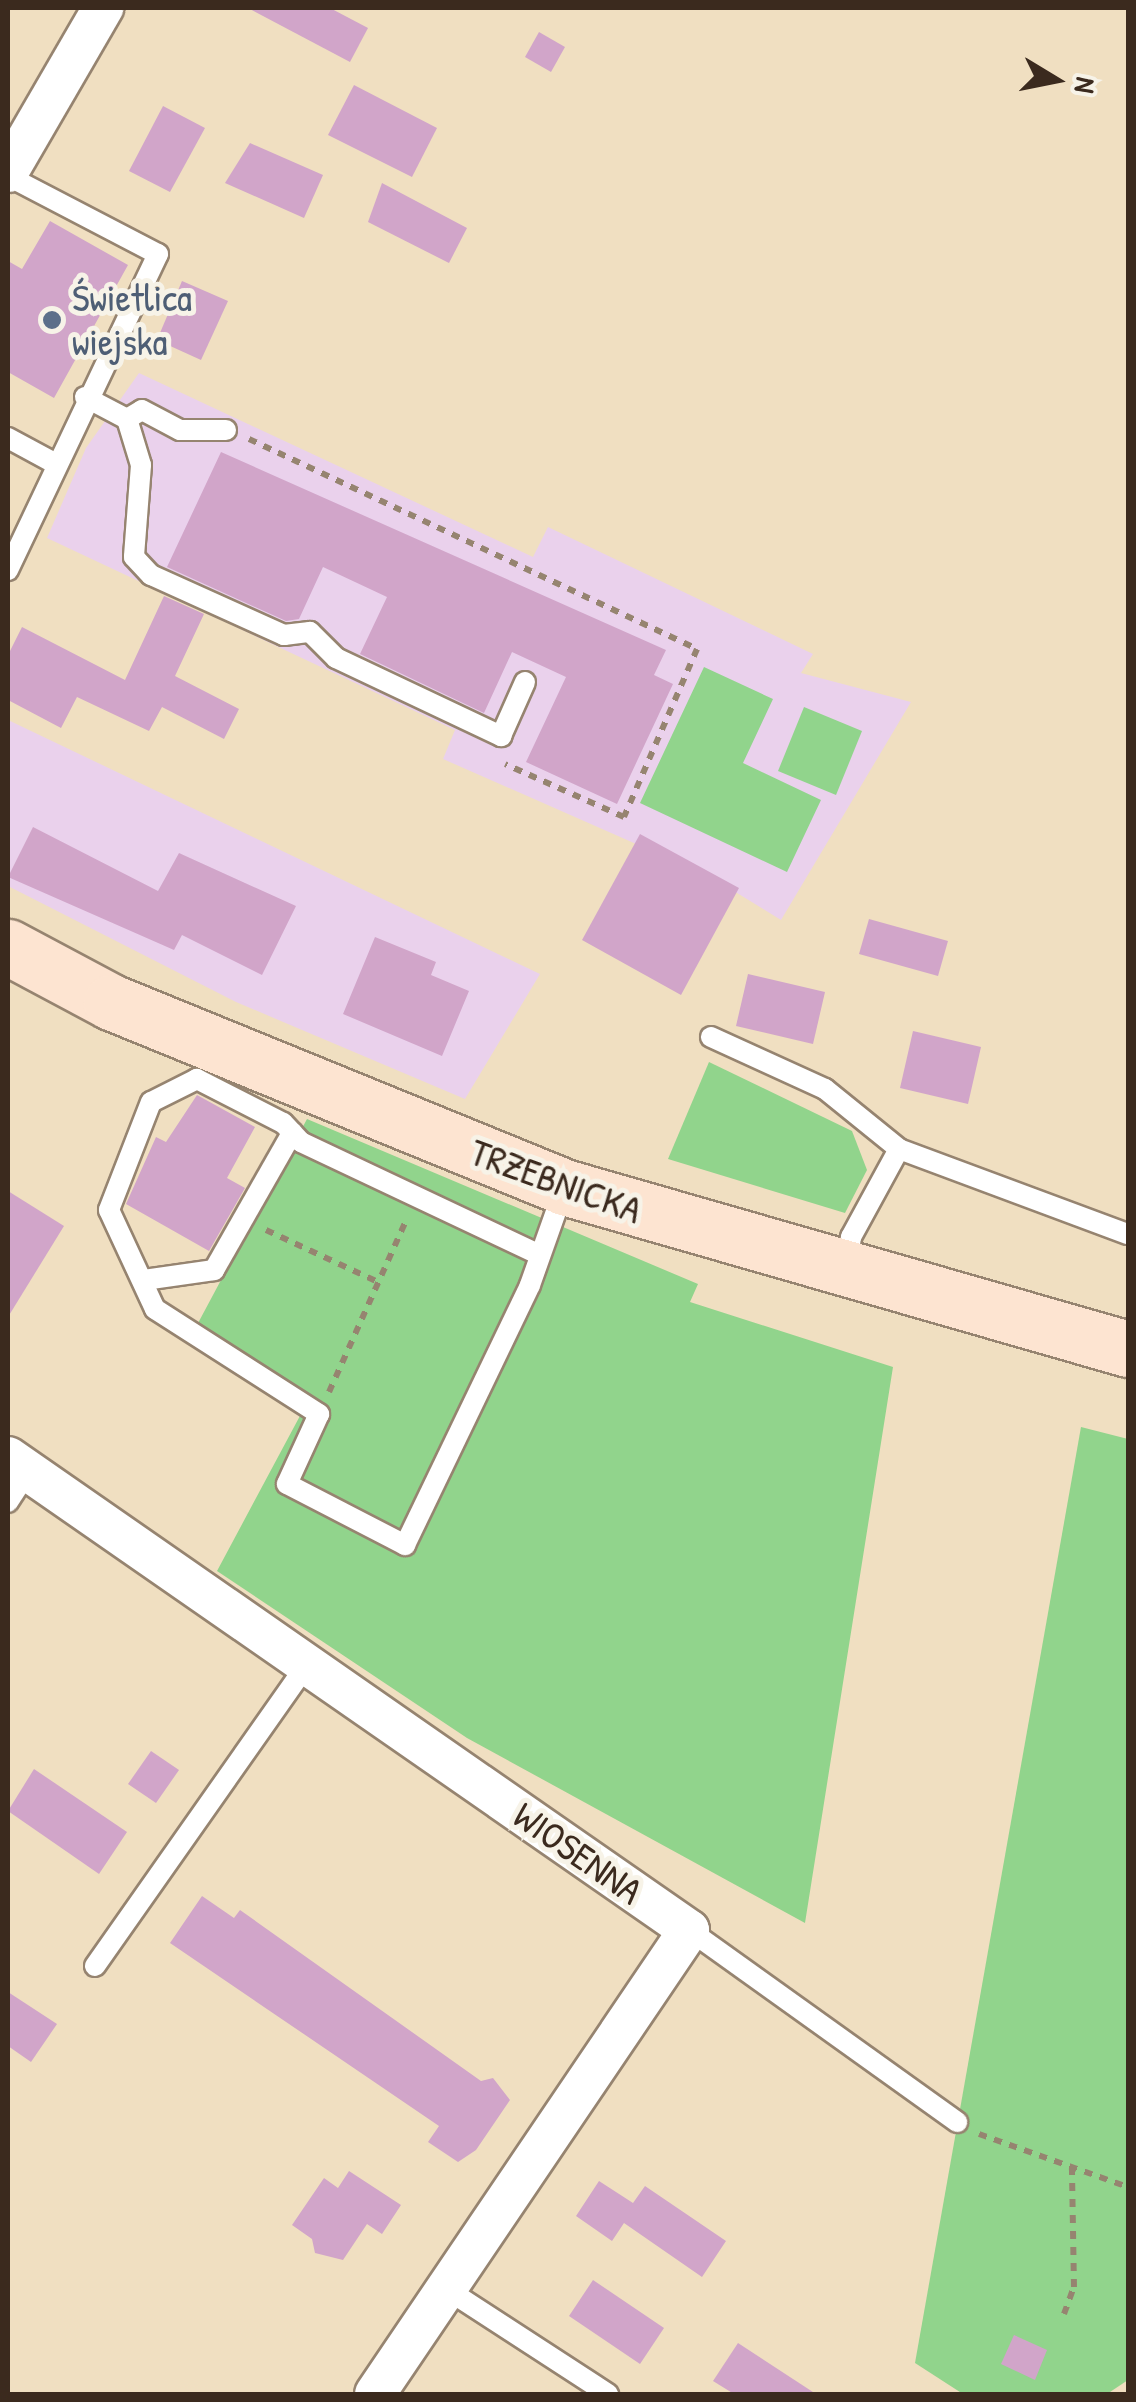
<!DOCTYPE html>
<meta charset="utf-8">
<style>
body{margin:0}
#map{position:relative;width:1136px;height:2402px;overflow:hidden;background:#f0dfc1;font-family:"Patrick Hand",sans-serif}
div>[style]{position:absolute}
.built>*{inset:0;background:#ead1ec}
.green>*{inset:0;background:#91d48c}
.building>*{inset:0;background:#d1a5c9}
.path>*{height:6px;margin-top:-3px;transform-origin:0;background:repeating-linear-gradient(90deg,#968470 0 8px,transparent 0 16px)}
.roads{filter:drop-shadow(2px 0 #968470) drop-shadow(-2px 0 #968470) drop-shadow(0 2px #968470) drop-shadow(0 -2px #968470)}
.lane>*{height:20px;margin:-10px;padding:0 10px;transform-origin:10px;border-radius:10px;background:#fff}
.street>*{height:40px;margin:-20px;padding:0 20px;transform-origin:20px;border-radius:20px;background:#fff}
.secondary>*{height:55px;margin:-27.5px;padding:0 27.5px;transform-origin:27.5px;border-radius:27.5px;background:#fde4d1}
.dots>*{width:28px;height:28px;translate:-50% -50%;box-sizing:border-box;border:5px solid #f7f3e8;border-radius:50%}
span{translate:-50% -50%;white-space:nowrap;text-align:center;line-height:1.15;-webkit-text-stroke:10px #f7f3e8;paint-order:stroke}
.service-label{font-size:38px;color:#4e5e75}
.left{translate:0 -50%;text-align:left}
.street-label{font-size:38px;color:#3b2a1e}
.frame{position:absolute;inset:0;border:10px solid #3b2a1e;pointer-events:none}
.north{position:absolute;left:1006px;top:30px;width:100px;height:100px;-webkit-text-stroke:8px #f7f3e8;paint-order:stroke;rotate:100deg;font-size:28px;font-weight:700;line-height:40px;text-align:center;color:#3b2a1e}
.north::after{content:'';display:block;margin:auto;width:35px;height:45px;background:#3b2a1e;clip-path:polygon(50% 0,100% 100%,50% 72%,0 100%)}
</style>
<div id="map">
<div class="built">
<div style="clip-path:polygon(139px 373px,533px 557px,548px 527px,813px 654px,801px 673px,911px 702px,781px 920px,711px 877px,443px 759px,455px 730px,47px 538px,86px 448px)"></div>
<div style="clip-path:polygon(8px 720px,540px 974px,465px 1099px,236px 1002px,8px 886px)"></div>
</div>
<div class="green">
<div style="clip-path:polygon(704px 667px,773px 699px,743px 763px,821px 800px,787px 872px,640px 803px)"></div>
<div style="clip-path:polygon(804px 707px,862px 731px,836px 795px,778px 771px)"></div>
<div style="clip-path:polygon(709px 1062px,852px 1131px,867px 1170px,845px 1213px,668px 1159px)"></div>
<div style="clip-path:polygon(307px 1119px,698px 1284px,690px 1302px,893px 1367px,805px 1923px,467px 1738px,217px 1571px,309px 1399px,197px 1325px)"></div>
<div style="clip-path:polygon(1081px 1427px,1128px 1439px,1128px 2380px,1107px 2394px,963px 2394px,915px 2363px)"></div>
</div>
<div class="building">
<div style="clip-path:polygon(248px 8px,330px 8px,368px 28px,350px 62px)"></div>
<div style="clip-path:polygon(539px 32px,565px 47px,551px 72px,525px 57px)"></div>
<div style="clip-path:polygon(354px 85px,437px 128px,412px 177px,328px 135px)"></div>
<div style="clip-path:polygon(163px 106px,205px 128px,170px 192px,129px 171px)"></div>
<div style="clip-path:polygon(250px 143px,323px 175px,304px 218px,225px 183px)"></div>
<div style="clip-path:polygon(382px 183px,467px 228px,449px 263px,368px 222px)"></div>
<div style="clip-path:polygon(50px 221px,128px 265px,54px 398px,8px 372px,8px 261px,22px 269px)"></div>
<div style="clip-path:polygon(182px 281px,228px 301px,201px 360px,157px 340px)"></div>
<div style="clip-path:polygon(221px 452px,666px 650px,654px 675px,673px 684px,617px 804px,526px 762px,566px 677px,512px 652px,484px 713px,360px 654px,387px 597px,323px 567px,299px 619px,286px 621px,167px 567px)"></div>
<div style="clip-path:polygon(164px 596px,204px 614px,175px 676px,239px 709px,224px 739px,162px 707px,149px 731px,77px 697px,61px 728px,8px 700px,8px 655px,22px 627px,125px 680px)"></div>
<div style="clip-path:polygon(33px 827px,158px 891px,179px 853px,296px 906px,262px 975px,182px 935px,174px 950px,8px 877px)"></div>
<div style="clip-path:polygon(640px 834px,739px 888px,681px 995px,582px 940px)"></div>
<div style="clip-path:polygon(869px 919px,948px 941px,938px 976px,859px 954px)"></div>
<div style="clip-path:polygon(375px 937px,436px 962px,431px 975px,469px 991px,442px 1056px,343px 1014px)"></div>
<div style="clip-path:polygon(748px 974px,825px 992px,813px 1044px,736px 1026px)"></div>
<div style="clip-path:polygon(913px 1031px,981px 1047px,968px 1104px,900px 1088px)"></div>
<div style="clip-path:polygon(197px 1095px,255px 1127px,227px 1178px,245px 1188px,209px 1251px,126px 1204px,156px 1137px,166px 1142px)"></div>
<div style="clip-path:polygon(8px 1191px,64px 1226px,8px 1317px)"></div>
<div style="clip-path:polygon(151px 1751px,179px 1770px,156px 1803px,128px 1784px)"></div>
<div style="clip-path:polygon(34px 1769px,127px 1832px,99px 1874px,8px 1811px)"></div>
<div style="clip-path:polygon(202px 1896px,234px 1918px,240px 1910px,481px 2081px,493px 2078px,510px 2100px,476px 2150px,458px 2162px,428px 2142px,439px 2126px,170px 1943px)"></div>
<div style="clip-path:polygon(8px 1992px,57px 2024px,31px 2062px,8px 2046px)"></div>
<div style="clip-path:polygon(349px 2171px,401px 2205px,382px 2234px,367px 2224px,343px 2260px,315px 2253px,312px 2239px,292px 2225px,324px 2178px,338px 2188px)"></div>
<div style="clip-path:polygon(599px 2181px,633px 2203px,645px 2186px,726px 2241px,702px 2277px,624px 2223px,612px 2241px,576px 2216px)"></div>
<div style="clip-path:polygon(593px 2280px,664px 2328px,640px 2364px,569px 2316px)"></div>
<div style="clip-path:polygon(1014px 2335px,1047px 2350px,1035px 2380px,1001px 2364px)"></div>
<div style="clip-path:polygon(738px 2343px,816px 2394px,734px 2394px,713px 2381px)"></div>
</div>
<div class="path">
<div style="left:249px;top:439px;width:495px;rotate:25.1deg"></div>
<div style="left:697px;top:649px;width:183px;rotate:113.5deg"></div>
<div style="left:624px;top:817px;width:130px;rotate:-156deg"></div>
<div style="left:266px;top:1230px;width:123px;rotate:24.9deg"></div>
<div style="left:329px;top:1392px;width:188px;rotate:-65.8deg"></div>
<div style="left:979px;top:2134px;width:158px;rotate:19.6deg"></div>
<div style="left:1064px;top:2314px;width:29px;rotate:-70deg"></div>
<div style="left:1074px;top:2287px;width:119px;rotate:-91deg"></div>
</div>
<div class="roads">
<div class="lane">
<div style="left:8px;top:176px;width:169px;rotate:27.5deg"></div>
<div style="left:158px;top:254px;width:350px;rotate:115.4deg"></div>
<div style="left:85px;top:397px;width:47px;rotate:27.6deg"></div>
<div style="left:127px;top:419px;width:48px;rotate:73.1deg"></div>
<div style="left:141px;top:465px;width:92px;rotate:94.4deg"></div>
<div style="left:134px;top:557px;width:25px;rotate:47deg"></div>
<div style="left:151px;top:575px;width:146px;rotate:24.3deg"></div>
<div style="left:284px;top:635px;width:26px;rotate:-7deg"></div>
<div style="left:310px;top:632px;width:37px;rotate:45deg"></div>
<div style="left:336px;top:658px;width:183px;rotate:25.3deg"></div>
<div style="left:501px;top:736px;width:59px;rotate:-66deg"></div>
<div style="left:127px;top:419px;width:17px;rotate:-31deg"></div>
<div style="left:142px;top:410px;width:43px;rotate:27.8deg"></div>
<div style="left:180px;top:430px;width:46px"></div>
<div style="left:8px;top:438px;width:55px;rotate:28.4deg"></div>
<div style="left:711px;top:1037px;width:125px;rotate:24.5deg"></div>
<div style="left:825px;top:1089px;width:95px;rotate:39deg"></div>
<div style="left:899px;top:1149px;width:100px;rotate:118.6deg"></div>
<div style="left:851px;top:1237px;width:30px;rotate:98deg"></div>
<div style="left:899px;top:1149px;width:244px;rotate:20.4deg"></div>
<div style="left:540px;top:1255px;width:264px;rotate:-154.7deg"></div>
<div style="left:301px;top:1142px;width:26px;rotate:-133deg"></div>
<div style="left:283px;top:1123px;width:97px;rotate:-152.9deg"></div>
<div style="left:197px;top:1079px;width:51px;rotate:153.4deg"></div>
<div style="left:151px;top:1102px;width:116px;rotate:111.3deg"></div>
<div style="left:109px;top:1210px;width:109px;rotate:65.1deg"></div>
<div style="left:155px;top:1309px;width:195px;rotate:32.6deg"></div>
<div style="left:319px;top:1414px;width:77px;rotate:114.6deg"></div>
<div style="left:287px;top:1484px;width:133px;rotate:27.3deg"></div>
<div style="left:405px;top:1545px;width:288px;rotate:-64.3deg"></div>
<div style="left:530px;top:1285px;width:102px;rotate:-70.5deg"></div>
<div style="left:144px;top:1280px;width:71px;rotate:-8.1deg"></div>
<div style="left:214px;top:1270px;width:158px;rotate:-60.3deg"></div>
<div style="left:8px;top:1502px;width:37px;rotate:-57deg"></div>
<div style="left:689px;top:1930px;width:330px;rotate:35.6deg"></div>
<div style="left:95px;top:1966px;width:369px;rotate:-54.9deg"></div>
<div style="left:448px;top:2290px;width:191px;rotate:33deg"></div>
</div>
<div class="street">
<div style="left:8px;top:172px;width:190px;rotate:-59.9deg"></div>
<div style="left:8px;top:1457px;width:829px;rotate:34.78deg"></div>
<div style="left:689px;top:1930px;width:560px;rotate:124.09deg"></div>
</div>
<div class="secondary">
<div style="left:8px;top:947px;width:117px;rotate:28.1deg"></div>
<div style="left:111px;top:1002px;width:489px;rotate:22.2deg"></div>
<div style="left:564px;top:1187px;width:587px;rotate:16.03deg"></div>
</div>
</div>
<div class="dots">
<div style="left:52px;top:320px;background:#5c6f8a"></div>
</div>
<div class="service-label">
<span class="left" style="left:72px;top:320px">Świetlica<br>wiejska</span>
</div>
<div class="street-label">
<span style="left:556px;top:1181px;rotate:20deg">TRZEBNICKA</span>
<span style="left:578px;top:1853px;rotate:35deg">WIOSENNA</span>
</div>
<div class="frame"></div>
<div class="north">N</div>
</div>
